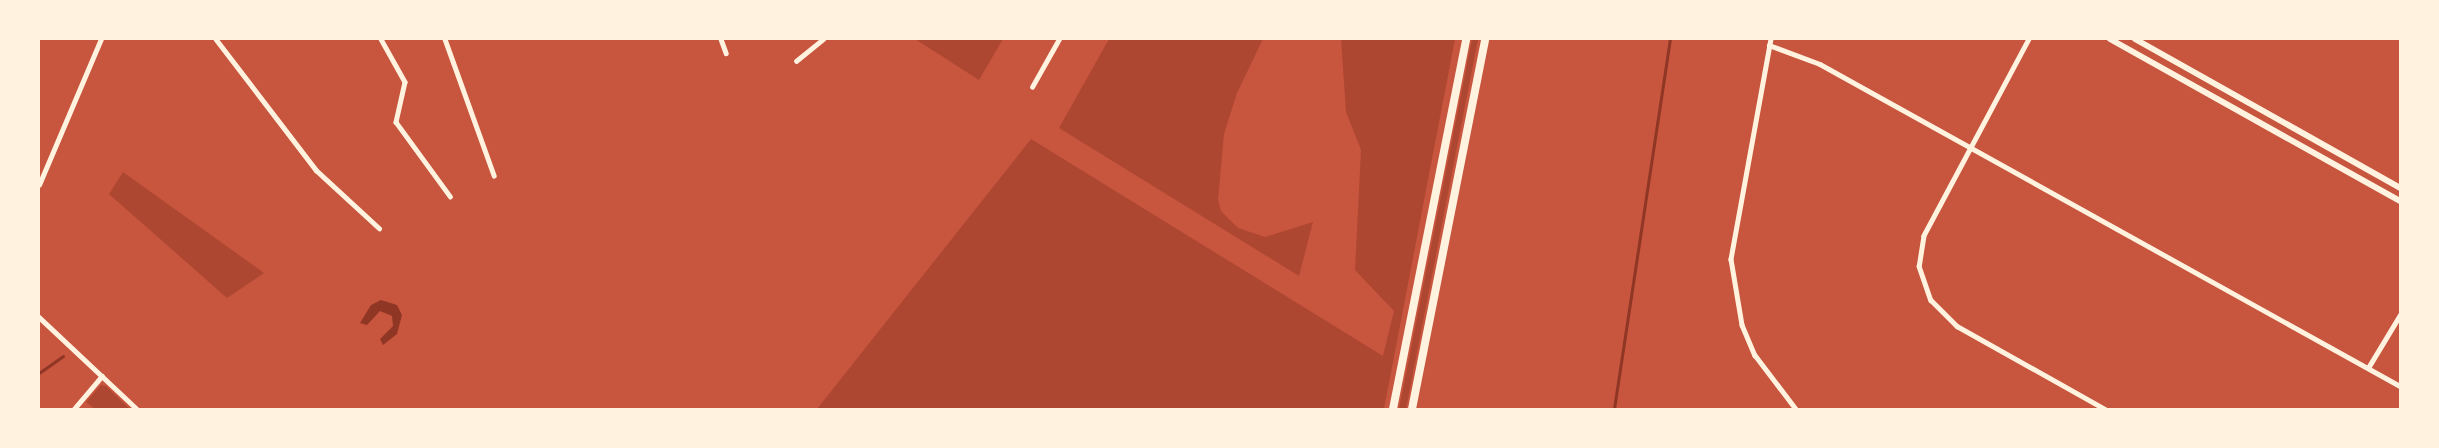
<!DOCTYPE html>
<style>
body{margin:0}
#map{position:relative;width:2439px;height:448px;overflow:hidden;background:#c8553d;font-family:Jost,sans-serif}
div>[style]{position:absolute}
.green>*{inset:0;background:#ae4732}
.water>*{inset:0;background:#8f3625}
.stream>*{height:2.5px;margin:-1.25px;padding:0 1.25px;transform-origin:1.25px;border-radius:1.25px;background:#8f3625}
.minor>*{height:4.5px;margin:-2.25px;padding:0 2.25px;transform-origin:2.25px;border-radius:2.25px;background:#fff3e0}
.secondary>*{height:6px;margin:-3px;padding:0 3px;transform-origin:3px;border-radius:3px;background:#fff3e0}
.trunk>*{height:8px;margin:-4px;padding:0 4px;transform-origin:4px;border-radius:4px;background:#fff3e0}
span{translate:-50% -50%;white-space:nowrap;text-align:center;line-height:1.15;-webkit-text-stroke:5px #fff3e0;paint-order:stroke}
.frame{position:absolute;inset:0;border:40px solid #fff3e0;pointer-events:none}
</style>
<div id="map">
<div class="green">
<div style="clip-path:polygon(915px 39px,1003px 39px,979px 80px)"></div>
<div style="clip-path:polygon(1109px 39px,1263px 39px,1237px 93px,1224px 134px,1218px 200px,1221px 211px,1238px 228px,1265px 237px,1313px 222px,1299px 276px,1059px 128px)"></div>
<div style="clip-path:polygon(1341px 39px,1455px 39px,1384px 409px,817px 409px,1031px 139px,1383px 356px,1394px 311px,1355px 270px,1361px 150px,1346px 112px)"></div>
<div style="clip-path:polygon(1472px 39px,1478px 39px,1406px 409px,1399px 409px)"></div>
<div style="clip-path:polygon(123px 172px,264px 273px,227px 298px,109px 194px)"></div>
<div style="clip-path:polygon(101px 385px,106px 386px,130px 409px,95px 409px,86px 402px)"></div>
</div>
<div class="water">
<div style="clip-path:polygon(381px 300px,397px 305px,402px 315px,397px 334px,383px 345px,380px 339px,393px 326px,392px 316px,380px 311px,367px 325px,360px 323px,371px 305px)"></div>
</div>
<div class="stream">
<div style="left:39px;top:373px;width:29px;rotate:-35deg"></div>
<div style="left:1614px;top:409px;width:374px;rotate:-81.4deg"></div>
</div>
<div class="minor">
<div style="left:216px;top:39px;width:165px;rotate:52.6deg"></div>
<div style="left:316px;top:170px;width:86px;rotate:42.6deg"></div>
<div style="left:381px;top:39px;width:49px;rotate:60.8deg"></div>
<div style="left:405px;top:82px;width:41px;rotate:102.7deg"></div>
<div style="left:396px;top:122px;width:92px;rotate:53.9deg"></div>
<div style="left:445px;top:39px;width:145px;rotate:70.2deg"></div>
<div style="left:721px;top:39px;width:15px;rotate:70deg"></div>
<div style="left:1771px;top:39px;width:224px;rotate:100.3deg"></div>
<div style="left:1731px;top:259px;width:67px;rotate:80.5deg"></div>
<div style="left:1742px;top:325px;width:33px;rotate:67deg"></div>
<div style="left:1755px;top:355px;width:68px;rotate:52.8deg"></div>
<div style="left:2029px;top:39px;width:223px;rotate:118.1deg"></div>
<div style="left:1924px;top:236px;width:30px;rotate:99deg"></div>
<div style="left:1919px;top:266px;width:36px;rotate:71deg"></div>
<div style="left:1931px;top:300px;width:37px;rotate:45deg"></div>
<div style="left:1957px;top:326px;width:170px;rotate:29.3deg"></div>
<div style="left:1769px;top:45px;width:54px;rotate:20.4deg"></div>
<div style="left:1820px;top:64px;width:663px;rotate:29.04deg"></div>
<div style="left:796px;top:61px;width:35px;rotate:-39deg"></div>
<div style="left:1032px;top:87px;width:55px;rotate:-60.6deg"></div>
<div style="left:39px;top:185px;width:159px;rotate:-67deg"></div>
<div style="left:39px;top:317px;width:134px;rotate:43.2deg"></div>
<div style="left:2368px;top:368px;width:62px;rotate:-58.9deg"></div>
<div style="left:74px;top:409px;width:43px;rotate:-49.7deg"></div>
</div>
<div class="secondary">
<div style="left:2110px;top:39px;width:332px;rotate:29.2deg"></div>
<div style="left:2135px;top:39px;width:304px;rotate:29.3deg"></div>
</div>
<div class="trunk">
<div style="left:1393px;top:409px;width:377px;rotate:-78.8deg"></div>
<div style="left:1412px;top:409px;width:377px;rotate:-78.8deg"></div>
</div>
<div class="frame"></div>
</div>
